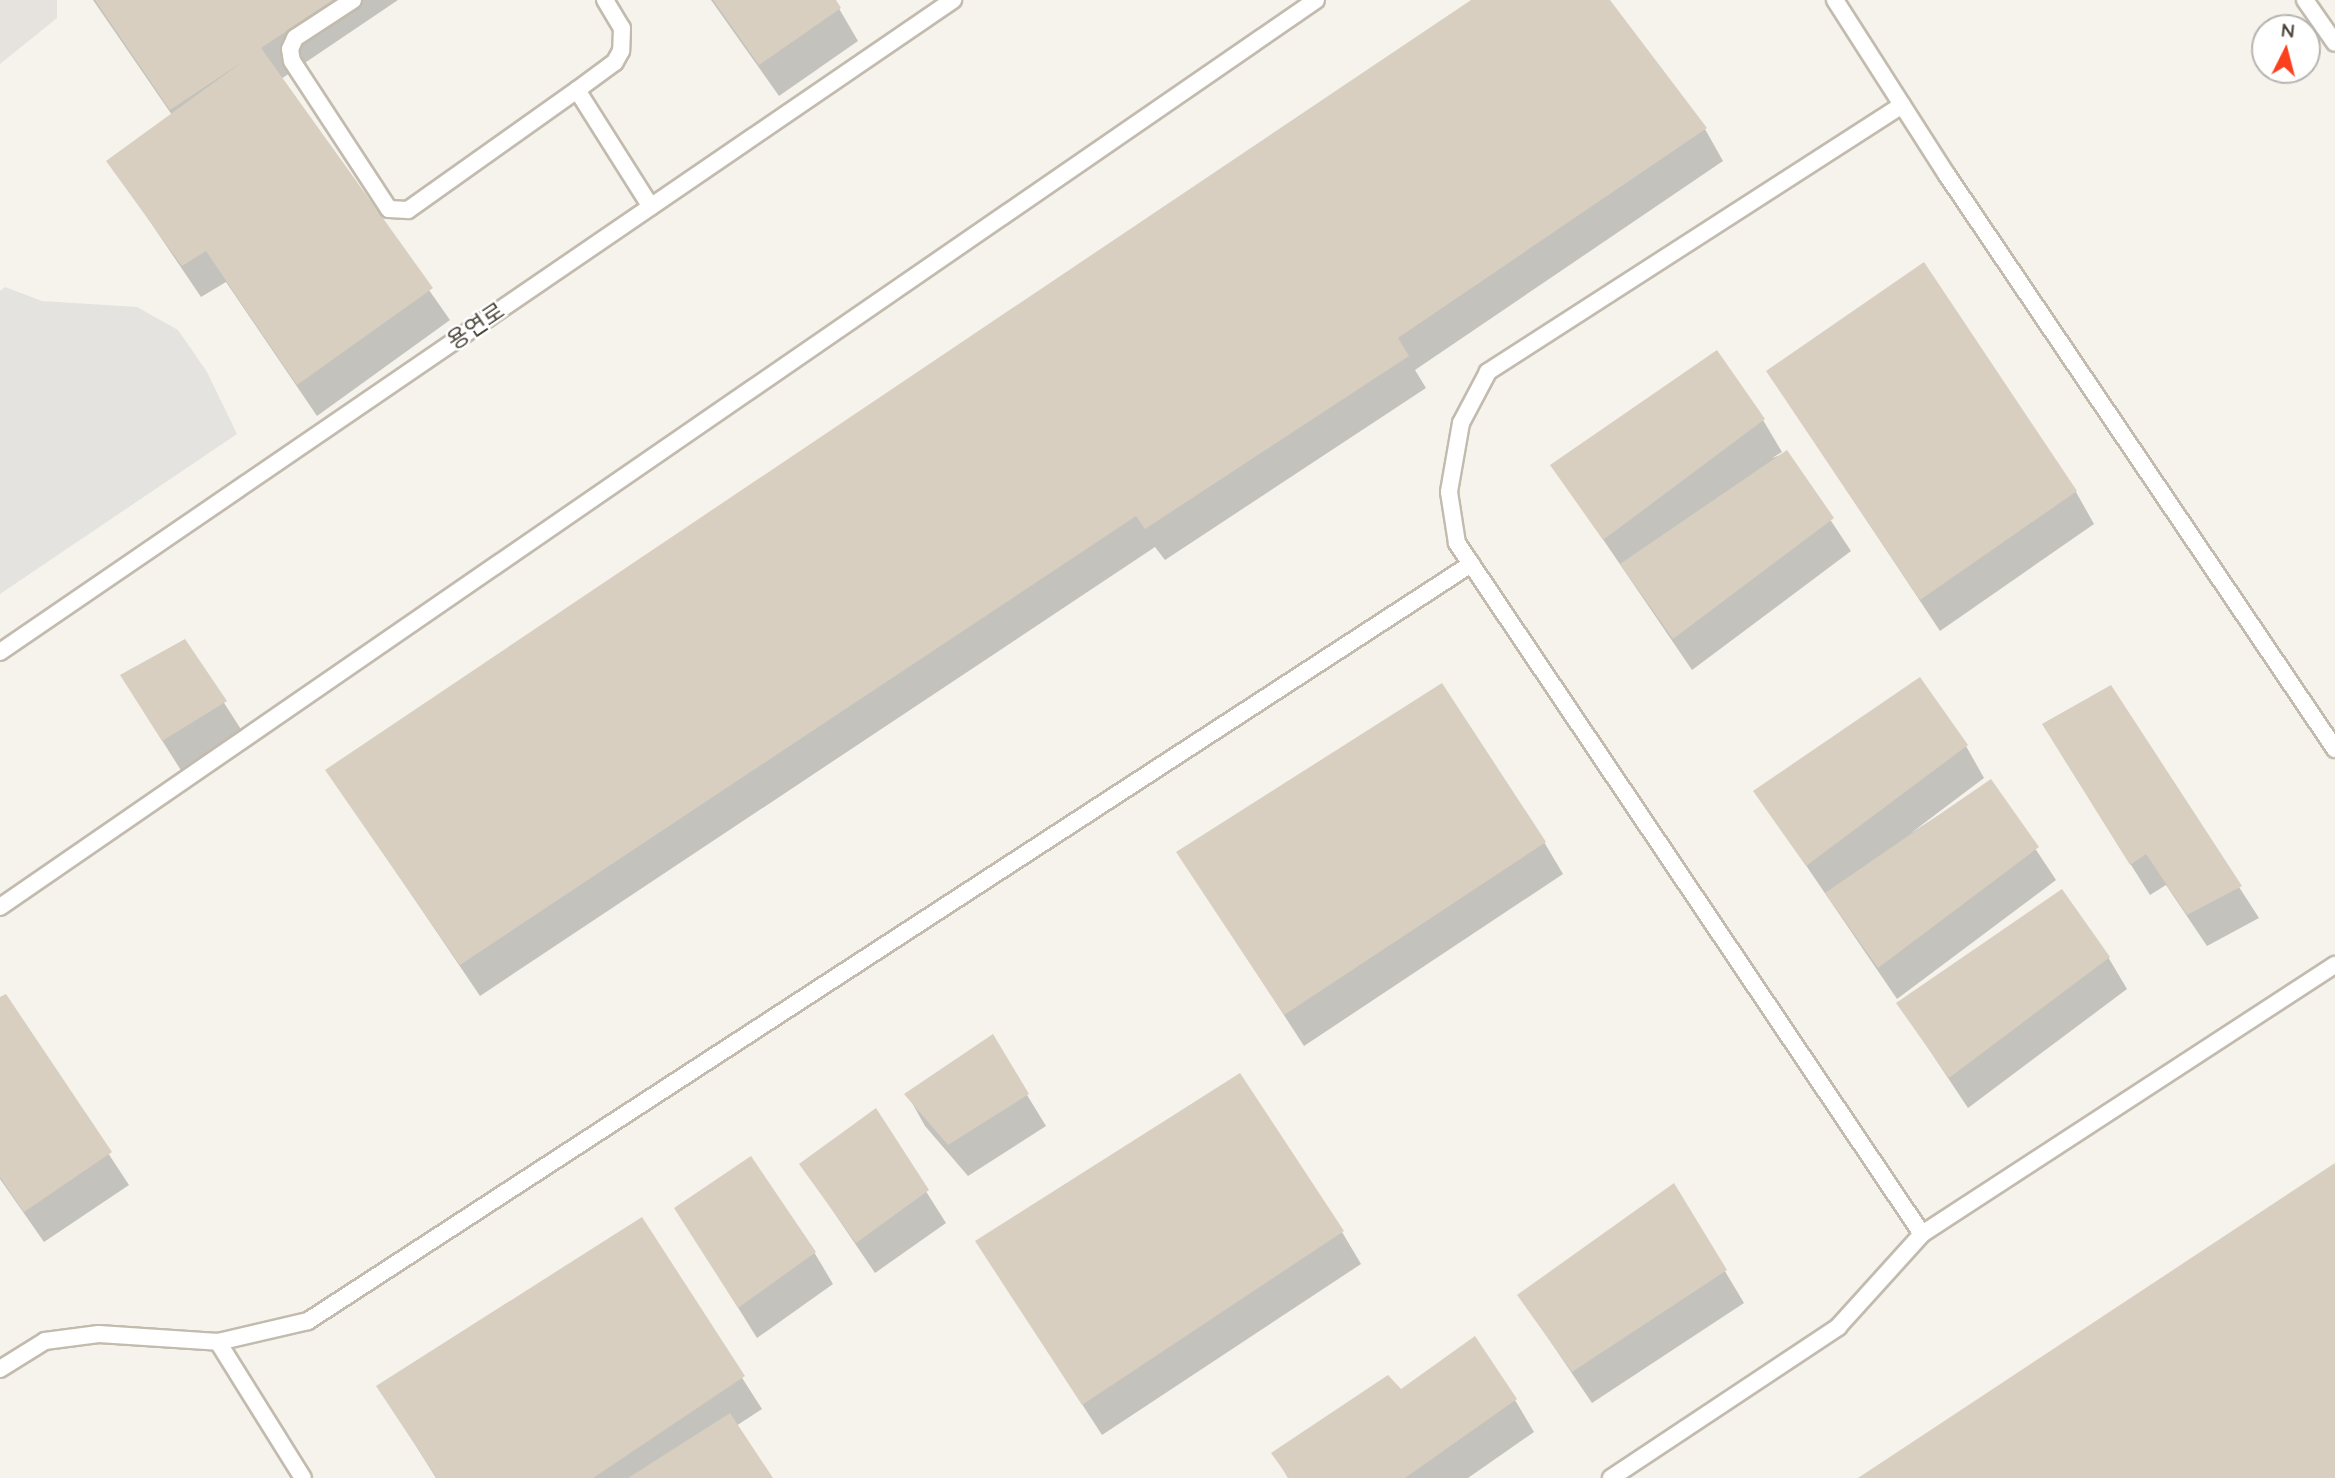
<!DOCTYPE html>
<meta charset="utf-8">
<style>
body{margin:0}
#map{position:relative;width:2335px;height:1478px;overflow:hidden;background:#f6f3ec;font-family:Quicksand,"Noto Sans KR",sans-serif}
div>[style]{position:absolute}
.industrial>*{inset:0;background:#e6e2dd}
.parking>*{inset:0;background:#e5e3e0}
.shadow>*{inset:0;background:#0003}
.building>*{inset:0;background:#d8cfc1}
.roads{filter:drop-shadow(2px 0 #c2bbae) drop-shadow(-2px 0 #c2bbae) drop-shadow(0 2px #c2bbae) drop-shadow(0 -2px #c2bbae)}
.service>*{height:16px;margin:-8px;padding:0 8px;transform-origin:8px;border-radius:8px;background:#fff}
span{translate:-50% -50%;white-space:nowrap;text-align:center;line-height:1.15;-webkit-text-stroke:5px #fff;paint-order:stroke}
.street-label{font-size:23px;color:#4b4439}
.north{position:absolute;left:2251px;top:14px;width:70px;height:70px;box-sizing:border-box;background:#fff;border:2px solid #b7b4b0;border-radius:50%;rotate:6deg;font-size:19px;font-weight:700;line-height:28px;text-align:center;color:#4b4439}
.north::after{content:'';display:block;margin:auto;width:24px;height:32px;background:#fc3f1d;clip-path:polygon(50% 0,100% 100%,50% 72%,0 100%)}
</style>
<div id="map">
<div class="industrial">
<div style="clip-path:polygon(0 0,57px 0,57px 18px,0 64px)"></div>
</div>
<div class="parking">
<div style="clip-path:polygon(5px 287px,42px 301px,137px 307px,178px 330px,207px 372px,237px 434px,0 594px,0 291px)"></div>
</div>
<div class="shadow">
<div style="clip-path:polygon(93px 0,398px 0,281px 79px,450px 320px,317px 416px,226px 282px,201px 297px,109px 161px,172px 115px)"></div>
<div style="clip-path:polygon(711px 0,834px 0,858px 41px,779px 96px)"></div>
<div style="clip-path:polygon(1475px 0,1608px 0,1705px 129px,1723px 161px,1415px 370px,1426px 388px,1165px 560px,1155px 547px,480px 996px,327px 770px)"></div>
<div style="clip-path:polygon(1768px 372px,2076px 492px,2094px 524px,1940px 631px)"></div>
<div style="clip-path:polygon(1763px 420px,1782px 452px,1772px 458px,1786px 453px,1851px 551px,1692px 670px,1553px 466px)"></div>
<div style="clip-path:polygon(185px 642px,244px 734px,182px 772px,141px 707px)"></div>
<div style="clip-path:polygon(2110px 687px,2259px 918px,2207px 946px,2166px 885px,2150px 895px,2063px 757px)"></div>
<div style="clip-path:polygon(1966px 746px,1984px 778px,1911px 833px,1991px 782px,2056px 880px,1897px 999px,1756px 792px)"></div>
<div style="clip-path:polygon(1544px 842px,1563px 874px,1304px 1046px,1178px 852px)"></div>
<div style="clip-path:polygon(2108px 957px,2127px 989px,1968px 1108px,1898px 1003px)"></div>
<div style="clip-path:polygon(5px 996px,129px 1185px,44px 1242px,0 1179px,0 999px)"></div>
<div style="clip-path:polygon(907px 1094px,1027px 1095px,1046px 1126px,968px 1176px,925px 1126px)"></div>
<div style="clip-path:polygon(875px 1111px,946px 1223px,875px 1273px,801px 1164px)"></div>
<div style="clip-path:polygon(1674px 1186px,1744px 1303px,1592px 1403px,1519px 1295px)"></div>
<div style="clip-path:polygon(676px 1208px,814px 1252px,833px 1284px,757px 1338px)"></div>
<div style="clip-path:polygon(641px 1220px,762px 1409px,736px 1426px,771px 1478px,436px 1478px,379px 1387px)"></div>
<div style="clip-path:polygon(1342px 1232px,1361px 1264px,1102px 1435px,977px 1242px)"></div>
<div style="clip-path:polygon(1400px 1391px,1515px 1400px,1534px 1432px,1468px 1478px,1288px 1478px,1274px 1454px)"></div>
</div>
<div class="building">
<div style="clip-path:polygon(95px 0,333px 0,261px 48px,433px 288px,297px 385px,206px 251px,182px 266px,106px 161px,245px 60px,170px 110px)"></div>
<div style="clip-path:polygon(713px 0,836px 0,841px 8px,759px 65px)"></div>
<div style="clip-path:polygon(1471px 0,1610px 0,1707px 128px,1398px 338px,1409px 356px,1145px 529px,1136px 516px,460px 965px,325px 770px)"></div>
<div style="clip-path:polygon(1924px 262px,2077px 491px,1920px 600px,1766px 371px)"></div>
<div style="clip-path:polygon(1717px 350px,1765px 419px,1603px 540px,1550px 465px)"></div>
<div style="clip-path:polygon(1787px 450px,1834px 518px,1673px 639px,1620px 564px)"></div>
<div style="clip-path:polygon(185px 639px,227px 701px,162px 741px,120px 675px)"></div>
<div style="clip-path:polygon(1920px 677px,1968px 745px,1806px 866px,1753px 791px)"></div>
<div style="clip-path:polygon(1442px 683px,1546px 842px,1284px 1015px,1176px 852px)"></div>
<div style="clip-path:polygon(2111px 685px,2242px 886px,2187px 915px,2146px 854px,2130px 865px,2042px 724px)"></div>
<div style="clip-path:polygon(1991px 779px,2039px 847px,1878px 968px,1825px 893px)"></div>
<div style="clip-path:polygon(2062px 889px,2110px 957px,1949px 1078px,1896px 1003px)"></div>
<div style="clip-path:polygon(6px 994px,112px 1152px,24px 1212px,0 1177px,0 997px)"></div>
<div style="clip-path:polygon(993px 1034px,1029px 1094px,948px 1145px,904px 1094px)"></div>
<div style="clip-path:polygon(1240px 1073px,1344px 1231px,1082px 1405px,975px 1241px)"></div>
<div style="clip-path:polygon(876px 1108px,929px 1190px,856px 1243px,799px 1164px)"></div>
<div style="clip-path:polygon(751px 1156px,816px 1252px,738px 1308px,674px 1208px)"></div>
<div style="clip-path:polygon(2335px 1163px,2335px 1478px,1858px 1478px)"></div>
<div style="clip-path:polygon(1674px 1183px,1727px 1270px,1572px 1372px,1517px 1295px)"></div>
<div style="clip-path:polygon(642px 1217px,745px 1376px,593px 1478px,437px 1478px,376px 1386px)"></div>
<div style="clip-path:polygon(1475px 1336px,1517px 1399px,1405px 1478px,1289px 1478px,1271px 1453px,1388px 1375px,1401px 1389px)"></div>
<div style="clip-path:polygon(730px 1413px,773px 1478px,628px 1478px)"></div>
</div>
<div class="roads">
<div class="service">
<div style="left:353px;top:0;width:69px;rotate:146.8deg"></div>
<div style="left:295px;top:38px;width:12px;rotate:114deg"></div>
<div style="left:290px;top:49px;width:12px;rotate:81deg"></div>
<div style="left:292px;top:61px;width:177px;rotate:56.8deg"></div>
<div style="left:389px;top:209px;width:19px;rotate:3deg"></div>
<div style="left:408px;top:210px;width:207px;rotate:-35.4deg"></div>
<div style="left:605px;top:0;width:33px;rotate:59deg"></div>
<div style="left:622px;top:28px;width:23px;rotate:92deg"></div>
<div style="left:621px;top:51px;width:13px;rotate:119deg"></div>
<div style="left:615px;top:62px;width:47px;rotate:143.6deg"></div>
<div style="left:577px;top:90px;width:138px;rotate:57.7deg"></div>
<div style="left:1835px;top:0;width:208px;rotate:57.4deg"></div>
<div style="left:1947px;top:175px;width:693px;rotate:55.94deg"></div>
<div style="left:2305px;top:0;width:52px;rotate:55.1deg"></div>
<div style="left:1902px;top:105px;width:493px;rotate:147.2deg"></div>
<div style="left:1488px;top:372px;width:58px;rotate:117.9deg"></div>
<div style="left:1461px;top:423px;width:70px;rotate:99.9deg"></div>
<div style="left:1449px;top:492px;width:52px;rotate:81.1deg"></div>
<div style="left:1457px;top:543px;width:833px;rotate:56.06deg"></div>
<div style="left:1922px;top:1234px;width:493px;rotate:-33.1deg"></div>
<div style="left:0;top:652px;width:1155px;rotate:-34.38deg"></div>
<div style="left:0;top:907px;width:1598px;rotate:-34.57deg"></div>
<div style="left:218px;top:1342px;width:160px;rotate:58deg"></div>
<div style="left:0;top:1369px;width:53px;rotate:-31.9deg"></div>
<div style="left:45px;top:1341px;width:54px;rotate:-7.4deg"></div>
<div style="left:99px;top:1334px;width:119px;rotate:3.8deg"></div>
<div style="left:218px;top:1342px;width:92px;rotate:-13.1deg"></div>
<div style="left:308px;top:1321px;width:1388px;rotate:-33.06deg"></div>
<div style="left:1611px;top:1478px;width:273px;rotate:-33.6deg"></div>
<div style="left:1838px;top:1327px;width:125px;rotate:-47.9deg"></div>
</div>
</div>
<div class="street-label">
<span style="left:476px;top:326px;rotate:-34deg">용연로</span>
</div>
<div class="north">N</div>
</div>
